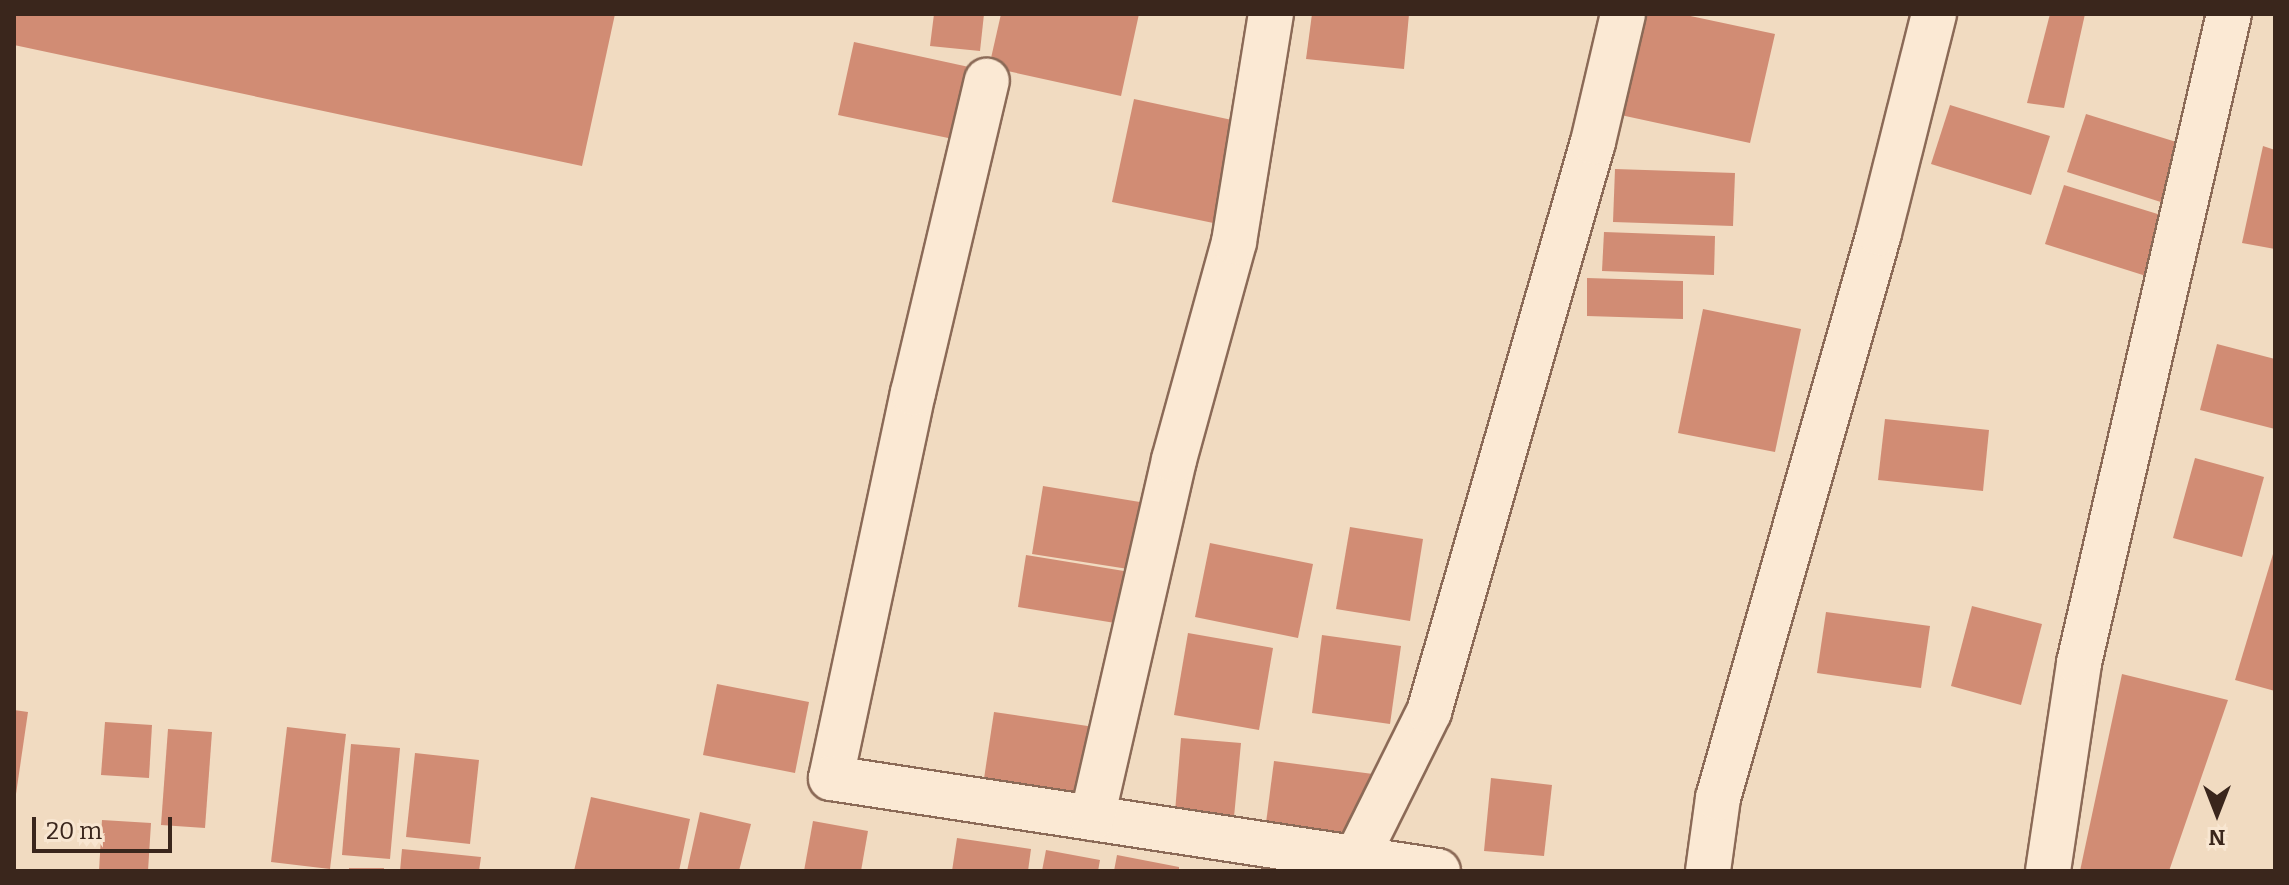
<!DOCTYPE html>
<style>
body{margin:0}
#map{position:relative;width:2289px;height:885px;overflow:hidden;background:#f1dbc1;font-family:Bitter,serif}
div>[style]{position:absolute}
.building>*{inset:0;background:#d18c74}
.roads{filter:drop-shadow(2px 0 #8b6a57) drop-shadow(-2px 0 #8b6a57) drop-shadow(0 2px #8b6a57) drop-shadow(0 -2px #8b6a57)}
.minor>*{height:44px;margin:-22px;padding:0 22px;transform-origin:22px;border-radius:22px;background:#fbe9d4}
.tertiary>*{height:44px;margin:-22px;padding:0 22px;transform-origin:22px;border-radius:22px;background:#fbe9d4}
span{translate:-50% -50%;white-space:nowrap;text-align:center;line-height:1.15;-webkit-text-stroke:6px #f8e6d1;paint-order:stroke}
.frame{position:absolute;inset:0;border:16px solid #3a261c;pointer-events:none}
.north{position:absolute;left:2177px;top:773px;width:80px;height:80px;-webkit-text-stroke:6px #f8e6d1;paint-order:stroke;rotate:180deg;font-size:22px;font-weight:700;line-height:32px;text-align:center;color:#3a261c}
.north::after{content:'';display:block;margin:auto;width:28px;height:36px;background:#3a261c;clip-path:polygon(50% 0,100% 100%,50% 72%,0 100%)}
.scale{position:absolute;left:32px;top:817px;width:140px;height:36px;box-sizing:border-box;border:4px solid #3a261c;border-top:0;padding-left:10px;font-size:24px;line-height:28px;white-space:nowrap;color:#3a261c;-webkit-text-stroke:6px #f8e6d1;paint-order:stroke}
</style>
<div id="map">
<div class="building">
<div style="clip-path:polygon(14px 14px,615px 14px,582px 166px,14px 45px)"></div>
<div style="clip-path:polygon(934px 14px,984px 14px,980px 51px,930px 46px)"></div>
<div style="clip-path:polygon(1001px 14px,1139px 14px,1121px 96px,989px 67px)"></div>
<div style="clip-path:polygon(1312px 14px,1409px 14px,1404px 69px,1306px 59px)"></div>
<div style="clip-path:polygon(1639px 14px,1681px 14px,1775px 34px,1750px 143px,1616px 114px)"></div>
<div style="clip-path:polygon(2050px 14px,2085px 14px,2064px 108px,2027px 103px)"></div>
<div style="clip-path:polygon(854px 42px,969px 67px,953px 139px,838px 115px)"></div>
<div style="clip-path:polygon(1134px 99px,1246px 123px,1223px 225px,1112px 202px)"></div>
<div style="clip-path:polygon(1950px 105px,2050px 136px,2031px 195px,1931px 164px)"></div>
<div style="clip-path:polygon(2086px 114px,2186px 145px,2167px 204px,2067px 172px)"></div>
<div style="clip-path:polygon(2263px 146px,2275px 150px,2275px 249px,2242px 243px)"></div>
<div style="clip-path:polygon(1615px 169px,1735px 173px,1733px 226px,1613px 222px)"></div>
<div style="clip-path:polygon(2064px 185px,2164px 216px,2146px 276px,2045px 244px)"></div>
<div style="clip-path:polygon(1604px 232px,1715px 236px,1714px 275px,1602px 271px)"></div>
<div style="clip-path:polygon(1587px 278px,1683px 281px,1683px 319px,1587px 316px)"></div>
<div style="clip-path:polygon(1703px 309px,1801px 329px,1775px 452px,1678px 433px)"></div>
<div style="clip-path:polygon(2217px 344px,2275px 359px,2275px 429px,2200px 410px)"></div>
<div style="clip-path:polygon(1885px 419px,1989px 430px,1983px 491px,1878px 480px)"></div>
<div style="clip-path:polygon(2195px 458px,2264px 477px,2242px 557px,2173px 538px)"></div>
<div style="clip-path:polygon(1043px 486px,1152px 504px,1141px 571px,1032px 554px)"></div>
<div style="clip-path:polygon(1350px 527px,1423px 539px,1410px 621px,1336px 609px)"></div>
<div style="clip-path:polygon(1210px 543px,1313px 564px,1298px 638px,1195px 617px)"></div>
<div style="clip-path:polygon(2273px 554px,2275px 554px,2275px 691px,2235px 680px)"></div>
<div style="clip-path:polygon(1026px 555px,1124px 571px,1115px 623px,1018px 607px)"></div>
<div style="clip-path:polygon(1972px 606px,2042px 624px,2021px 705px,1951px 686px)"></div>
<div style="clip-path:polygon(1826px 612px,1930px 626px,1921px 688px,1817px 673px)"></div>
<div style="clip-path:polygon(1188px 633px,1273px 648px,1259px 730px,1174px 715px)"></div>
<div style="clip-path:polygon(1322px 635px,1401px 646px,1390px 724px,1312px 713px)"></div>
<div style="clip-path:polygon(2122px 674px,2228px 700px,2169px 871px,2080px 871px)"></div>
<div style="clip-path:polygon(717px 684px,809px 702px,795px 773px,703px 755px)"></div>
<div style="clip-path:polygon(14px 710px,28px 712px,16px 794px,14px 794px)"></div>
<div style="clip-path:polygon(994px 712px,1101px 728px,1089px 808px,982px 792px)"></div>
<div style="clip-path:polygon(105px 722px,152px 725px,149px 778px,101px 775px)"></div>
<div style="clip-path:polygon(287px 727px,346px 734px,330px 869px,271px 862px)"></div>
<div style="clip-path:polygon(168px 729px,212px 732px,205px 828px,161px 825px)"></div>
<div style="clip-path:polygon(1181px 738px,1241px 743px,1234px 817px,1175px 812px)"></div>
<div style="clip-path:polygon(351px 744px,400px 748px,390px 859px,342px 855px)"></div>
<div style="clip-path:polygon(415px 753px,479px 760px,470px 844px,406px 837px)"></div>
<div style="clip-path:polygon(1274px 761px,1373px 774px,1365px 836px,1266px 823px)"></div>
<div style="clip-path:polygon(1491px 778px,1552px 785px,1544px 856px,1484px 851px)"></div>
<div style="clip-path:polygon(591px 797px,690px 819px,679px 871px,574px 871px)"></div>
<div style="clip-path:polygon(700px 812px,751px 824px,739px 871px,687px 871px)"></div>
<div style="clip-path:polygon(102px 820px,151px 823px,148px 871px,99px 871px)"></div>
<div style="clip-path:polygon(813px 821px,868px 831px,861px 871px,804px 871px)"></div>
<div style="clip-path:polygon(957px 838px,1031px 849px,1028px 871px,952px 871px)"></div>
<div style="clip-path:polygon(402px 849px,481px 857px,479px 871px,400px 871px)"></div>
<div style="clip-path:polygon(1046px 850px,1100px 860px,1098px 871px,1042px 871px)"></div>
<div style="clip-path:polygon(1117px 855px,1179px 867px,1179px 871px,1114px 871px)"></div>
<div style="clip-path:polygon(349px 868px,384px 868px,384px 871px,349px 871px)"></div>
</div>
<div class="roads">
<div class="minor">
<div style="left:831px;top:778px;width:394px;rotate:-78deg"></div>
<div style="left:913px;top:393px;width:321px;rotate:-76.7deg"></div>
<div style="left:1350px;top:871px;width:178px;rotate:-63.6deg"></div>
<div style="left:1429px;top:712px;width:593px;rotate:-73.95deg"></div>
<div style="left:1593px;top:142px;width:131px;rotate:-76.8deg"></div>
<div style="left:1708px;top:871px;width:74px;rotate:-82.2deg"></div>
<div style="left:1718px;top:798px;width:587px;rotate:-74.09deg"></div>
<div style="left:1879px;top:233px;width:226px;rotate:-75.9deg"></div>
<div style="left:2048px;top:871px;width:210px;rotate:-81.5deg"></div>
<div style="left:2079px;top:663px;width:666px;rotate:-76.99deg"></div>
</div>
<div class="tertiary">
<div style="left:831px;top:778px;width:614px;rotate:8.71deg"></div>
<div style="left:1092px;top:818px;width:367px;rotate:-77.1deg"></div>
<div style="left:1174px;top:460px;width:226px;rotate:-74.6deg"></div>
<div style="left:1234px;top:242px;width:231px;rotate:-80.8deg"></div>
</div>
</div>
<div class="frame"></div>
<div class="north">N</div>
<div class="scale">20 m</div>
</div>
